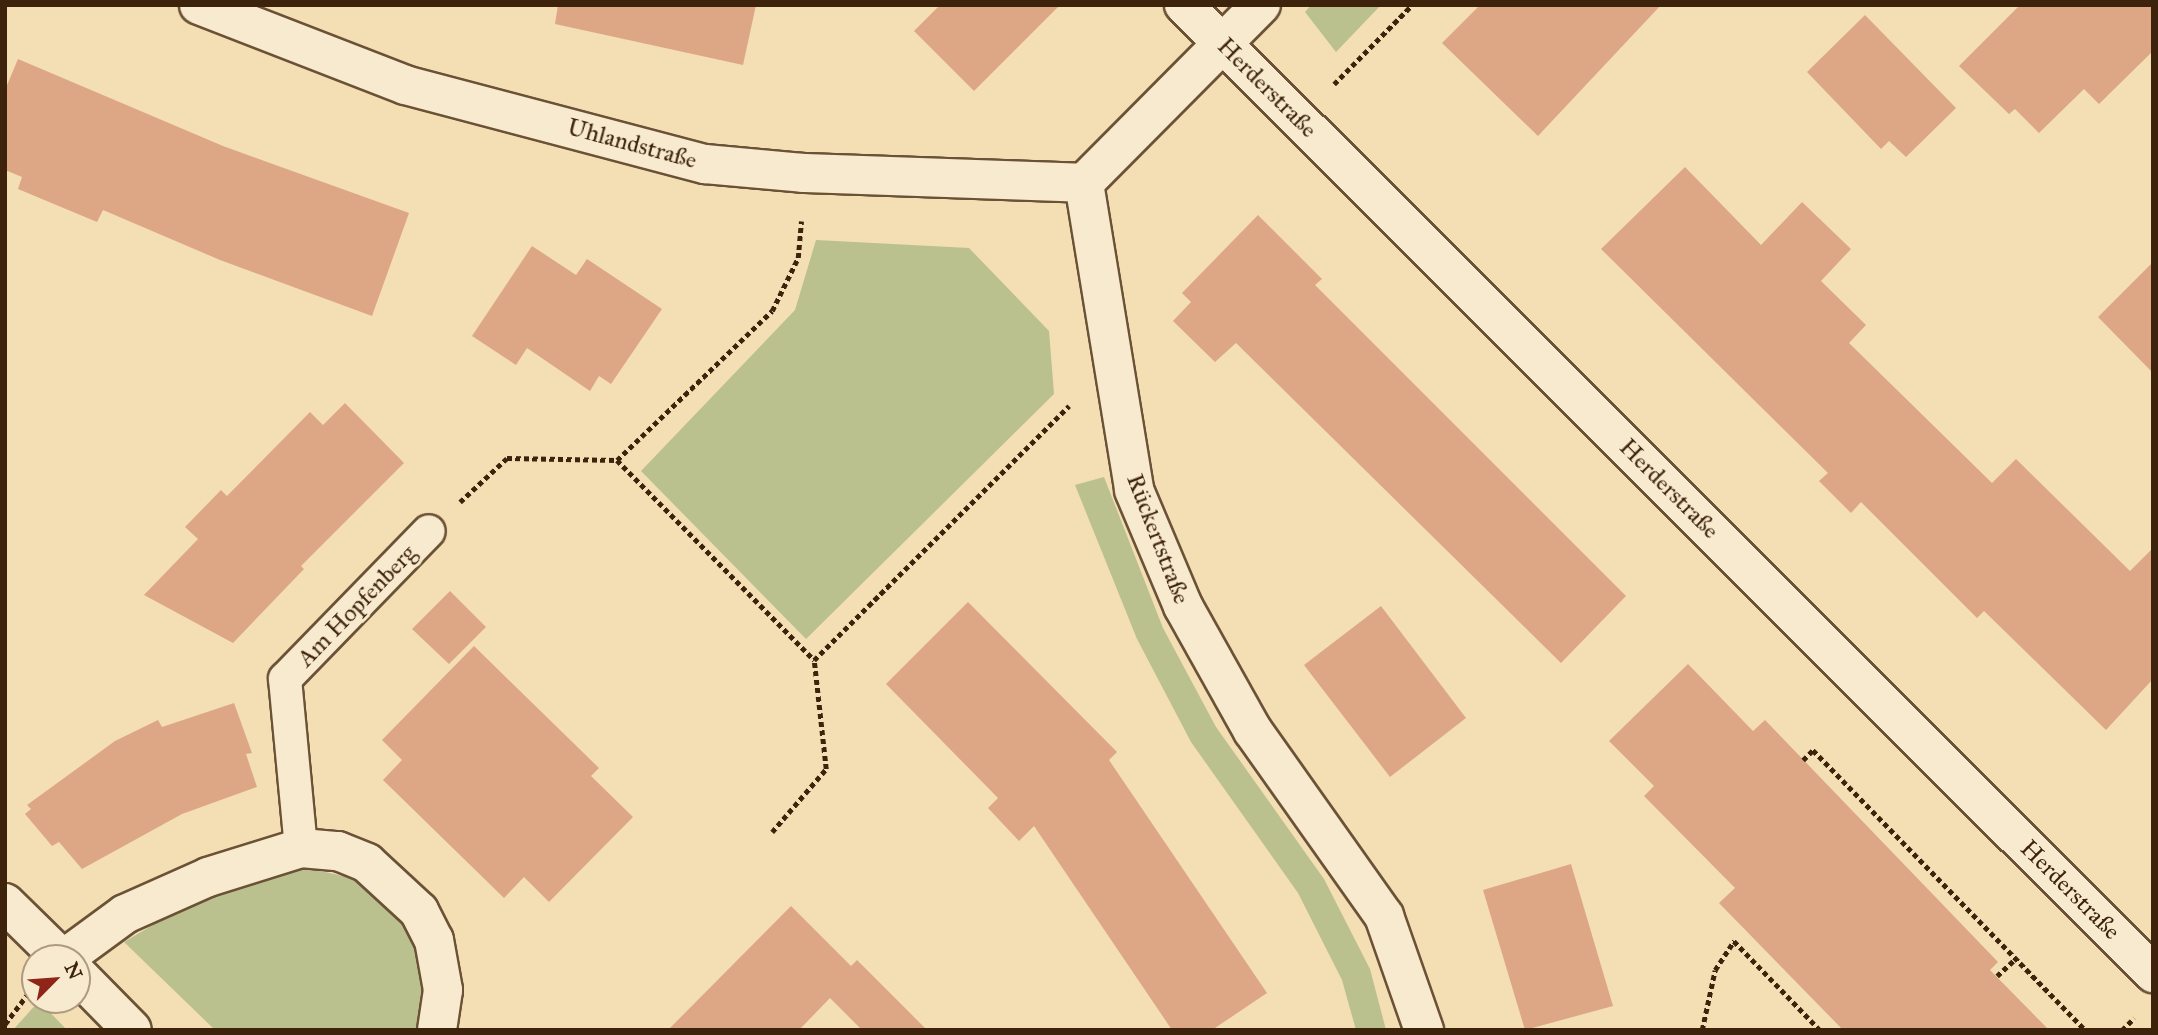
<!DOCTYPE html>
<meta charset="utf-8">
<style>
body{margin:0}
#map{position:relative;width:2158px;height:1035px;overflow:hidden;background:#f4deb4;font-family:"IM FELL Great Primer",serif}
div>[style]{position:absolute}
.green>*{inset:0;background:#bac18e}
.building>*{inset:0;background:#dda785}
.path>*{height:4.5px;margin-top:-2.25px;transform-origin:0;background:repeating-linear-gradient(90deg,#3d230c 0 5px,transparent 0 8.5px)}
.roads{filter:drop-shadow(2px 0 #6b5236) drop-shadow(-2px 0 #6b5236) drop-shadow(0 2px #6b5236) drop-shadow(0 -2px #6b5236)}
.service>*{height:32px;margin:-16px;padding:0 16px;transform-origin:16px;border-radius:16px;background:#f8eace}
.minor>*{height:38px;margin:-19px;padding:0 19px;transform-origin:19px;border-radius:19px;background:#f8eace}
span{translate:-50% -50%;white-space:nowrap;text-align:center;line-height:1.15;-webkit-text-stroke:6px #f8eace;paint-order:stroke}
.street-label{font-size:24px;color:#3d230c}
.frame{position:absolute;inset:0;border:7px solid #3d230c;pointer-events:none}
.north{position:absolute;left:21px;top:944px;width:70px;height:70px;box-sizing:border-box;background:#f8eace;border:2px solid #ad9a80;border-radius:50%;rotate:65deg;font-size:19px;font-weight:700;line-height:28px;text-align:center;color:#3d230c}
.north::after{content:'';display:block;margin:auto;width:24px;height:32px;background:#8f2418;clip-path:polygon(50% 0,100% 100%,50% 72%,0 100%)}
</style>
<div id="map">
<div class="green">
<div style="clip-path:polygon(1311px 5px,1381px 5px,1336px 52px,1305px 12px)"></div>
<div style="clip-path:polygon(816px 240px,969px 248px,1049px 331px,1054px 394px,806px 639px,641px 471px,795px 310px)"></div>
<div style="clip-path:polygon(1104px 477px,1163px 628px,1216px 727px,1324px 879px,1370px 969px,1386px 1030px,1356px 1030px,1342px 980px,1298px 893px,1191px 742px,1137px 639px,1075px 485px)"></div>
<div style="clip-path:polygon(303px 867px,356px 879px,398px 911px,421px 964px,422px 1008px,415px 1030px,215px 1030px,124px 942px,168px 916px,228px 889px)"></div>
<div style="clip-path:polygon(39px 1001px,67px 1030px,13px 1030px)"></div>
</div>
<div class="building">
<div style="clip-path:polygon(558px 5px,756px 5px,743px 65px,555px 24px)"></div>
<div style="clip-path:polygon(940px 5px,1060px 5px,974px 91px,914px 31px)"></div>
<div style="clip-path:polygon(1480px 5px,1661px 5px,1538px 136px,1442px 43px)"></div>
<div style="clip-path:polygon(2020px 5px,2153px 5px,2153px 51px,2099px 104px,2084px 89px,2039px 133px,2015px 109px,2009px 114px,1959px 66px)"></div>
<div style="clip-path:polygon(1865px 15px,1956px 108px,1906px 157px,1889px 141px,1881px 149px,1807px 72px)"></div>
<div style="clip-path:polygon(18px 59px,223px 146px,409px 213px,372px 316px,220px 260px,103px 210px,97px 222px,18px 189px,22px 177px,5px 170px,5px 90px)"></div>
<div style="clip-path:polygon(1685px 167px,1761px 245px,1802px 202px,1851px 249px,1821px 281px,1866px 325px,1849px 343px,1992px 483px,2016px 459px,2130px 571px,2153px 548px,2153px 679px,2106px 730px,1984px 611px,1977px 618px,1861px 502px,1851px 513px,1819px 481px,1828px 473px,1601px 249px)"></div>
<div style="clip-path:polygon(1258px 215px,1322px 279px,1315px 285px,1626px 596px,1561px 663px,1236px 343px,1215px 362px,1173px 321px,1191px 302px,1182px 293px)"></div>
<div style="clip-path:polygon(532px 246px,576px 275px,587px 259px,662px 309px,611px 384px,599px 376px,590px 391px,527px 348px,516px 365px,472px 336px)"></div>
<div style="clip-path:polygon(2153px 262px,2153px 373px,2098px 317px)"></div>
<div style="clip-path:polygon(345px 403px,404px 463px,301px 566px,304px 569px,233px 643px,144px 595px,198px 539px,185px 527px,221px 490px,227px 496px,310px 412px,323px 425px)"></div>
<div style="clip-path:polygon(450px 591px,486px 627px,449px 664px,412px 629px)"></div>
<div style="clip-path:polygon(968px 602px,1117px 752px,1109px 760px,1267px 993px,1212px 1030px,1172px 1030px,1034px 826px,1019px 841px,988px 808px,998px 798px,886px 684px)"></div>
<div style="clip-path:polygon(1381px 606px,1466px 718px,1390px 777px,1304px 665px)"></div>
<div style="clip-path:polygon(474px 646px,599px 768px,591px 776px,633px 817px,549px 902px,524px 877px,504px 898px,383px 780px,402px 760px,382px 740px)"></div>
<div style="clip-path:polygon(1688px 664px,1753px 731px,1765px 720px,1998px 962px,1990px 970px,2049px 1030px,1843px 1030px,1719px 903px,1735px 888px,1644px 796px,1654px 786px,1609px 741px)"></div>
<div style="clip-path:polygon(234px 703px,252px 753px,246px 754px,257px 787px,182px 814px,82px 869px,59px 842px,52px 846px,25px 814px,31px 809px,27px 805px,115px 741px,158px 720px,162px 727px)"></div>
<div style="clip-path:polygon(1571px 864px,1613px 1006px,1525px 1030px,1483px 890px)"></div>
<div style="clip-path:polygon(791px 906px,851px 966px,857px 960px,927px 1030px,862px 1030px,830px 998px,799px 1030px,668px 1030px)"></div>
</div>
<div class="path">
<div style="left:1334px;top:84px;width:111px;rotate:-45.4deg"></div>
<div style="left:617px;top:460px;width:281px;rotate:45.4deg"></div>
<div style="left:460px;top:502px;width:64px;rotate:-43.1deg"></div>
<div style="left:507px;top:458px;width:110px;rotate:1deg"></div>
<div style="left:617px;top:460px;width:215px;rotate:-43.9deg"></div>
<div style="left:772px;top:311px;width:59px;rotate:-63.9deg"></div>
<div style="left:798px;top:258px;width:37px;rotate:-85deg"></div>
<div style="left:1803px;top:760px;width:14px;rotate:-45deg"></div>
<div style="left:1813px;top:750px;width:390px;rotate:45.8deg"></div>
<div style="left:772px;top:832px;width:83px;rotate:-49.4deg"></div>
<div style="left:826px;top:769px;width:110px;rotate:-96.3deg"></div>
<div style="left:814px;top:660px;width:360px;rotate:-44.9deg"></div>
<div style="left:1997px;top:976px;width:25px;rotate:-43deg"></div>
<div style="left:5px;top:1024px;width:36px;rotate:-53deg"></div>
<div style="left:1702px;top:1030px;width:61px;rotate:-77.8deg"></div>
<div style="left:1715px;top:970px;width:35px;rotate:-57deg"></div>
<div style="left:1734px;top:941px;width:124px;rotate:46deg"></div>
<div style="left:2122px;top:1030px;width:17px;rotate:-45deg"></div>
</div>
<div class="roads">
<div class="service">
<div style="left:301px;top:848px;width:170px;rotate:-95.4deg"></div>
<div style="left:285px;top:679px;width:206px;rotate:-45.8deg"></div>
</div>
<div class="minor">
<div style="left:199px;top:5px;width:221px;rotate:21.2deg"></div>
<div style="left:405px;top:85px;width:310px;rotate:14.8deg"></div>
<div style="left:705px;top:164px;width:98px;rotate:5.2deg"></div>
<div style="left:803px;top:173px;width:281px;rotate:2deg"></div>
<div style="left:1184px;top:5px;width:1370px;rotate:44.97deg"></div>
<div style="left:1084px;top:183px;width:311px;rotate:80.7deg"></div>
<div style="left:1134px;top:490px;width:126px;rotate:67.1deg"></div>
<div style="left:1183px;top:606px;width:143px;rotate:60.8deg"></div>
<div style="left:1253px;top:731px;width:227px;rotate:54.7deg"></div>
<div style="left:1384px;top:916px;width:121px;rotate:70.7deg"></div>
<div style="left:1084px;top:183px;width:251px;rotate:-45.2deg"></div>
<div style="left:5px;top:903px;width:78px;rotate:44.5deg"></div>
<div style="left:65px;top:958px;width:74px;rotate:-36.3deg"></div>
<div style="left:125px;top:914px;width:91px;rotate:-24deg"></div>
<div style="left:208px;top:877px;width:97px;rotate:-17.3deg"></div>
<div style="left:301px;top:848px;width:37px;rotate:5deg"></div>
<div style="left:338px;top:851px;width:31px;rotate:22deg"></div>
<div style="left:367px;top:863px;width:71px;rotate:42.7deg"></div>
<div style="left:419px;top:911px;width:33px;rotate:63deg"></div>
<div style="left:434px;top:940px;width:51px;rotate:79.8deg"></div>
<div style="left:443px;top:990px;width:40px;rotate:98.5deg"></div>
<div style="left:77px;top:974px;width:78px;rotate:45.5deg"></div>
</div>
</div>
<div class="street-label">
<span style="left:1267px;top:88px;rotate:45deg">Herderstraße</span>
<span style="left:632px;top:144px;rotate:15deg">Uhlandstraße</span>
<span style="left:1669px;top:489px;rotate:45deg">Herderstraße</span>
<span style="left:1158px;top:539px;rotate:69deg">Rückertstraße</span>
<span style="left:357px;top:606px;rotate:-46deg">Am Hopfenberg</span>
<span style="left:2070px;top:890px;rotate:45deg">Herderstraße</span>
</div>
<div class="frame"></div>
<div class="north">N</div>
</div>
